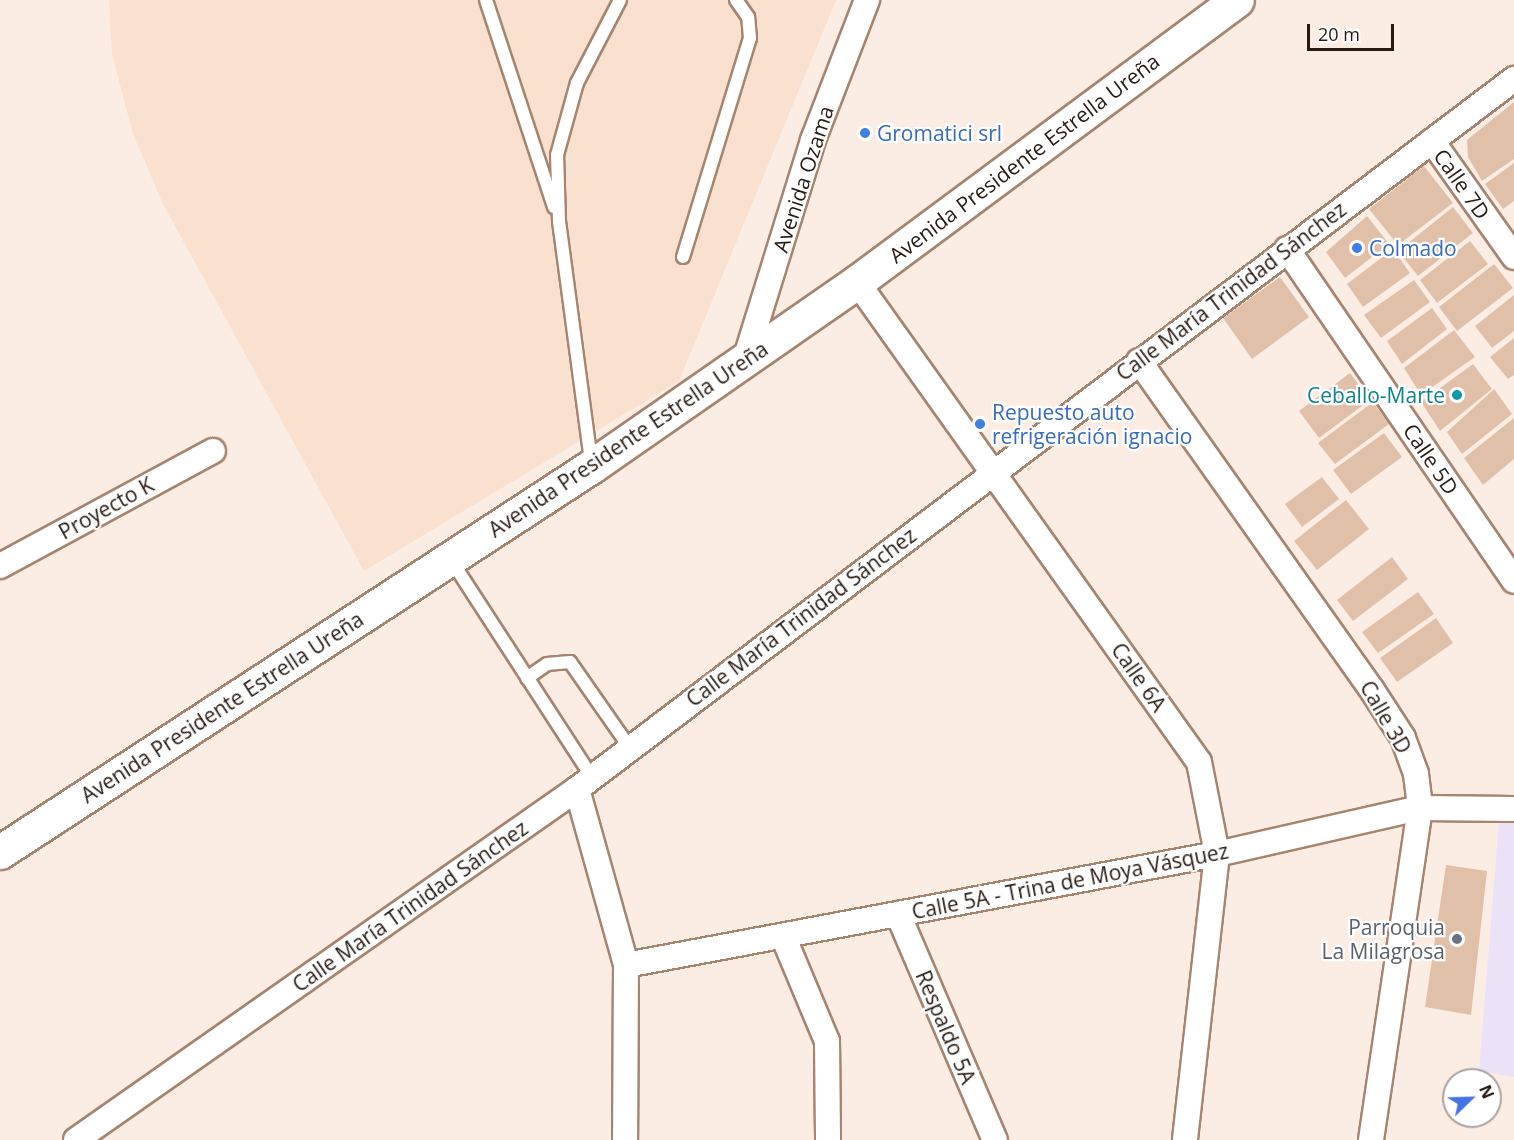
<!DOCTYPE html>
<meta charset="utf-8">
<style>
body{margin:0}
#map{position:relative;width:1514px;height:1140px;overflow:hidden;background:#fbede4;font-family:"Open Sans",sans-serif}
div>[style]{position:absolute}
.built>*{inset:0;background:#f9e0cf}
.education>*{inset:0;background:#ebe2f7}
.building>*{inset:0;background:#e1c0a9}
.roads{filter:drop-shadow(2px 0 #a58570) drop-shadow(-2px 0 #a58570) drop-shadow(0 2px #a58570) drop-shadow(0 -2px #a58570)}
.service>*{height:12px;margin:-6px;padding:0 6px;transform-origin:6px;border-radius:6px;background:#fff}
.minor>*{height:24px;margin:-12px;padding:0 12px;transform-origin:12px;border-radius:12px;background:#fff}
.secondary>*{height:33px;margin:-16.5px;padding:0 16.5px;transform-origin:16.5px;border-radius:16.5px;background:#fff}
.dots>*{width:16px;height:16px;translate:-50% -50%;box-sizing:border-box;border:3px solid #fff;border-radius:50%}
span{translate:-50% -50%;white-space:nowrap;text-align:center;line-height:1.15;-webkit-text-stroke:4.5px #fff;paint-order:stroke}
.shop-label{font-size:21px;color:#366cbe}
.left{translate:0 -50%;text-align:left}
.street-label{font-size:21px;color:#261a12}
.culture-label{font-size:21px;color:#0d838f}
.right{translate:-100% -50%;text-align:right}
.worship-label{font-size:21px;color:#5b616d}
.north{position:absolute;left:1442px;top:1068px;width:60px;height:60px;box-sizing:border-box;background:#fff;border:2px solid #a8a3a0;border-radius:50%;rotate:67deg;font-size:16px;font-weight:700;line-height:24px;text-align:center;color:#261a12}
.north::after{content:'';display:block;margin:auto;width:21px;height:27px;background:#4672e4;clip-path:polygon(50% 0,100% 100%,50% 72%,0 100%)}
.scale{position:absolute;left:1307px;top:24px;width:87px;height:27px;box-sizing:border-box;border:3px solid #261a12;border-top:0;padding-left:8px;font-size:18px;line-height:21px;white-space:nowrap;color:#261a12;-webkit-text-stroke:4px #fff;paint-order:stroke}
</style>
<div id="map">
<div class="built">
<div style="clip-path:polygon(109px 0,836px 0,679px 381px,364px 571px,163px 204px,133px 134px,112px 54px)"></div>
</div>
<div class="education">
<div style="clip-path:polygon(1500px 809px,1514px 812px,1514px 1077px,1479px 1071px)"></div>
</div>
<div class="building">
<div style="clip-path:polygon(1514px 102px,1514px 159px,1482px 181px,1468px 157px,1467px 140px)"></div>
<div style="clip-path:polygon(1514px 163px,1514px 201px,1503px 209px,1485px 184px)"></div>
<div style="clip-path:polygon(1424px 166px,1453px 203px,1398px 245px,1369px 209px)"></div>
<div style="clip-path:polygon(1453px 207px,1473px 233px,1418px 276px,1398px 251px)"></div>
<div style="clip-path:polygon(1367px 216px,1389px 244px,1345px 278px,1326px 252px)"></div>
<div style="clip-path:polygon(1470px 241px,1488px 264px,1437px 303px,1420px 280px)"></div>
<div style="clip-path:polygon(1393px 249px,1410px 273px,1363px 307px,1347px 284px)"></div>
<div style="clip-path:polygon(1494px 264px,1513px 288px,1457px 331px,1439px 307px)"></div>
<div style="clip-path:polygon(1280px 277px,1309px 317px,1252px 359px,1223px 318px)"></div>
<div style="clip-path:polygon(1414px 280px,1430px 302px,1381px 338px,1364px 315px)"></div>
<div style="clip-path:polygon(1514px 295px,1514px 331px,1492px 348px,1475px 326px)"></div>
<div style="clip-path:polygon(1432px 308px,1447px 329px,1402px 364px,1387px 341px)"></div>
<div style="clip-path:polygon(1454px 330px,1475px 357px,1421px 395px,1404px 368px)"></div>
<div style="clip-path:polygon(1514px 338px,1514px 375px,1508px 379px,1490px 357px)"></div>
<div style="clip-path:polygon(1473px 364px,1492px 389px,1440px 431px,1421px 402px)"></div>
<div style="clip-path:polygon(1350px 373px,1370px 400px,1319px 438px,1299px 411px)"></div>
<div style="clip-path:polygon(1494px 389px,1512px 414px,1462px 454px,1447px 432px)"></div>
<div style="clip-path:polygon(1373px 402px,1389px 424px,1335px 464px,1318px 443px)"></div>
<div style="clip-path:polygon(1514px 418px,1514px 459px,1483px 485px,1464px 458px)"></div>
<div style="clip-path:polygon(1384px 433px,1402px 457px,1351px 494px,1333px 470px)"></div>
<div style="clip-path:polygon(1322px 477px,1339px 499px,1302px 527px,1285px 504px)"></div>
<div style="clip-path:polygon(1346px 500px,1369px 529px,1317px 570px,1294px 541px)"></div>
<div style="clip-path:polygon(1392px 557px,1408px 579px,1353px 621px,1337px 600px)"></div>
<div style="clip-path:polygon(1418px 592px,1434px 614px,1378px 653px,1362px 632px)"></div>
<div style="clip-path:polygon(1436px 618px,1453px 643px,1397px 682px,1380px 658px)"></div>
<div style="clip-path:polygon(1446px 865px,1487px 871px,1471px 1015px,1425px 1007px)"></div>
</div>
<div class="roads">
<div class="service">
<div style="left:486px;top:0;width:218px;rotate:71.8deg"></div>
<div style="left:683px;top:257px;width:229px;rotate:-73deg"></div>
<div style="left:750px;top:38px;width:21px;rotate:-95deg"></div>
<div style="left:748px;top:17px;width:21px;rotate:-125deg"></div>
<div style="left:591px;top:461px;width:242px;rotate:-97.6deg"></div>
<div style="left:559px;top:221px;width:66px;rotate:-91.7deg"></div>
<div style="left:557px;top:155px;width:75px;rotate:-74.5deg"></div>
<div style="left:577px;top:83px;width:93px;rotate:-62.6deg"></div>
<div style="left:451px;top:560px;width:259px;rotate:57deg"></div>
<div style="left:527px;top:678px;width:24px;rotate:-35deg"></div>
<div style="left:547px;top:664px;width:23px;rotate:-5deg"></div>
<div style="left:570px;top:662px;width:105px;rotate:55.1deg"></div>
</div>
<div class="minor">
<div style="left:1432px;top:141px;width:142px;rotate:54.7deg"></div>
<div style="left:1287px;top:249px;width:402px;rotate:55.6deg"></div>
<div style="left:857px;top:282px;width:589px;rotate:54.53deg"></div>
<div style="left:1199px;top:762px;width:94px;rotate:78.9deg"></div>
<div style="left:1217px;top:854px;width:288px;rotate:96.4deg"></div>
<div style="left:745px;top:360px;width:230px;rotate:-72.8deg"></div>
<div style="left:813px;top:140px;width:150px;rotate:-68.9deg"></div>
<div style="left:1139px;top:361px;width:403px;rotate:54.7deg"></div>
<div style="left:1372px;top:690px;width:57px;rotate:57.1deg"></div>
<div style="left:1403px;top:738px;width:38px;rotate:70deg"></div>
<div style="left:1416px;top:774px;width:34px;rotate:83deg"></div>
<div style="left:1420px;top:808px;width:336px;rotate:98.4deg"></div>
<div style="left:0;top:566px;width:242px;rotate:-28.4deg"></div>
<div style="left:577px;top:789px;width:183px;rotate:74.4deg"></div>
<div style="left:626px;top:965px;width:175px;rotate:90.3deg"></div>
<div style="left:898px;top:914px;width:246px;rotate:66.8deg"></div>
<div style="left:783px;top:936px;width:114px;rotate:67.3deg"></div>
<div style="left:827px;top:1041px;width:99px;rotate:89.4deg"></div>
<div style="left:626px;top:965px;width:601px;rotate:-10.64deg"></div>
<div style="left:1217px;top:854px;width:208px;rotate:-12.8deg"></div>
<div style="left:1420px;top:808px;width:94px;rotate:0.6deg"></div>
<div style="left:76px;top:1140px;width:612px;rotate:-35.02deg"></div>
<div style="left:577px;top:789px;width:1176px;rotate:-37.15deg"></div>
</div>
<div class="secondary">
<div style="left:0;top:852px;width:707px;rotate:-33.11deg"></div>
<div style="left:592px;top:466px;width:323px;rotate:-34.8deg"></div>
<div style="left:857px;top:282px;width:473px;rotate:-36.6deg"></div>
</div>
</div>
<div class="dots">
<div style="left:865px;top:133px;background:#3f7fe0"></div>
<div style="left:1357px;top:248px;background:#3f7fe0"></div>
<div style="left:1457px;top:395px;background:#0f9aa8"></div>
<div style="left:980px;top:424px;background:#3f7fe0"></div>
<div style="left:1457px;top:939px;background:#6b7280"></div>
</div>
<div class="shop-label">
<span class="left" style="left:877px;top:133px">Gromatici srl</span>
<span class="left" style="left:1369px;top:248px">Colmado</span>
<span class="left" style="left:992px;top:424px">Repuesto auto<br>refrigeración ignacio</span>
</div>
<div class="street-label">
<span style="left:1024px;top:158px;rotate:-37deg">Avenida Presidente Estrella Ureña</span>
<span style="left:803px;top:179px;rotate:-72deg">Avenida Ozama</span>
<span style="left:1462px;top:184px;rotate:55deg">Calle 7D</span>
<span style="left:1231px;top:291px;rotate:-37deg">Calle María Trinidad Sánchez</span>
<span style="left:628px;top:439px;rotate:-34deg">Avenida Presidente Estrella Ureña</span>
<span style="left:1431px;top:459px;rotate:56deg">Calle 5D</span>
<span style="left:106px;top:508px;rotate:-29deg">Proyecto K</span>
<span style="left:801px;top:617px;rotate:-37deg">Calle María Trinidad Sánchez</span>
<span style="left:1139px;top:677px;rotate:55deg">Calle 6A</span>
<span style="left:222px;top:707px;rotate:-33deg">Avenida Presidente Estrella Ureña</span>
<span style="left:1386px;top:717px;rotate:60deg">Calle 3D</span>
<span style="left:1070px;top:881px;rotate:-11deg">Calle 5A - Trina de Moya Vásquez</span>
<span style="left:410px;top:906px;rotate:-35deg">Calle María Trinidad Sánchez</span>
<span style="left:946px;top:1027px;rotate:67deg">Respaldo 5A</span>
</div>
<div class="culture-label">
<span class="right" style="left:1445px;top:395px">Ceballo-Marte</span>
</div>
<div class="worship-label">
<span class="right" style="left:1445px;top:939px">Parroquia<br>La Milagrosa</span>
</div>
<div class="north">N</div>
<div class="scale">20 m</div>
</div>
